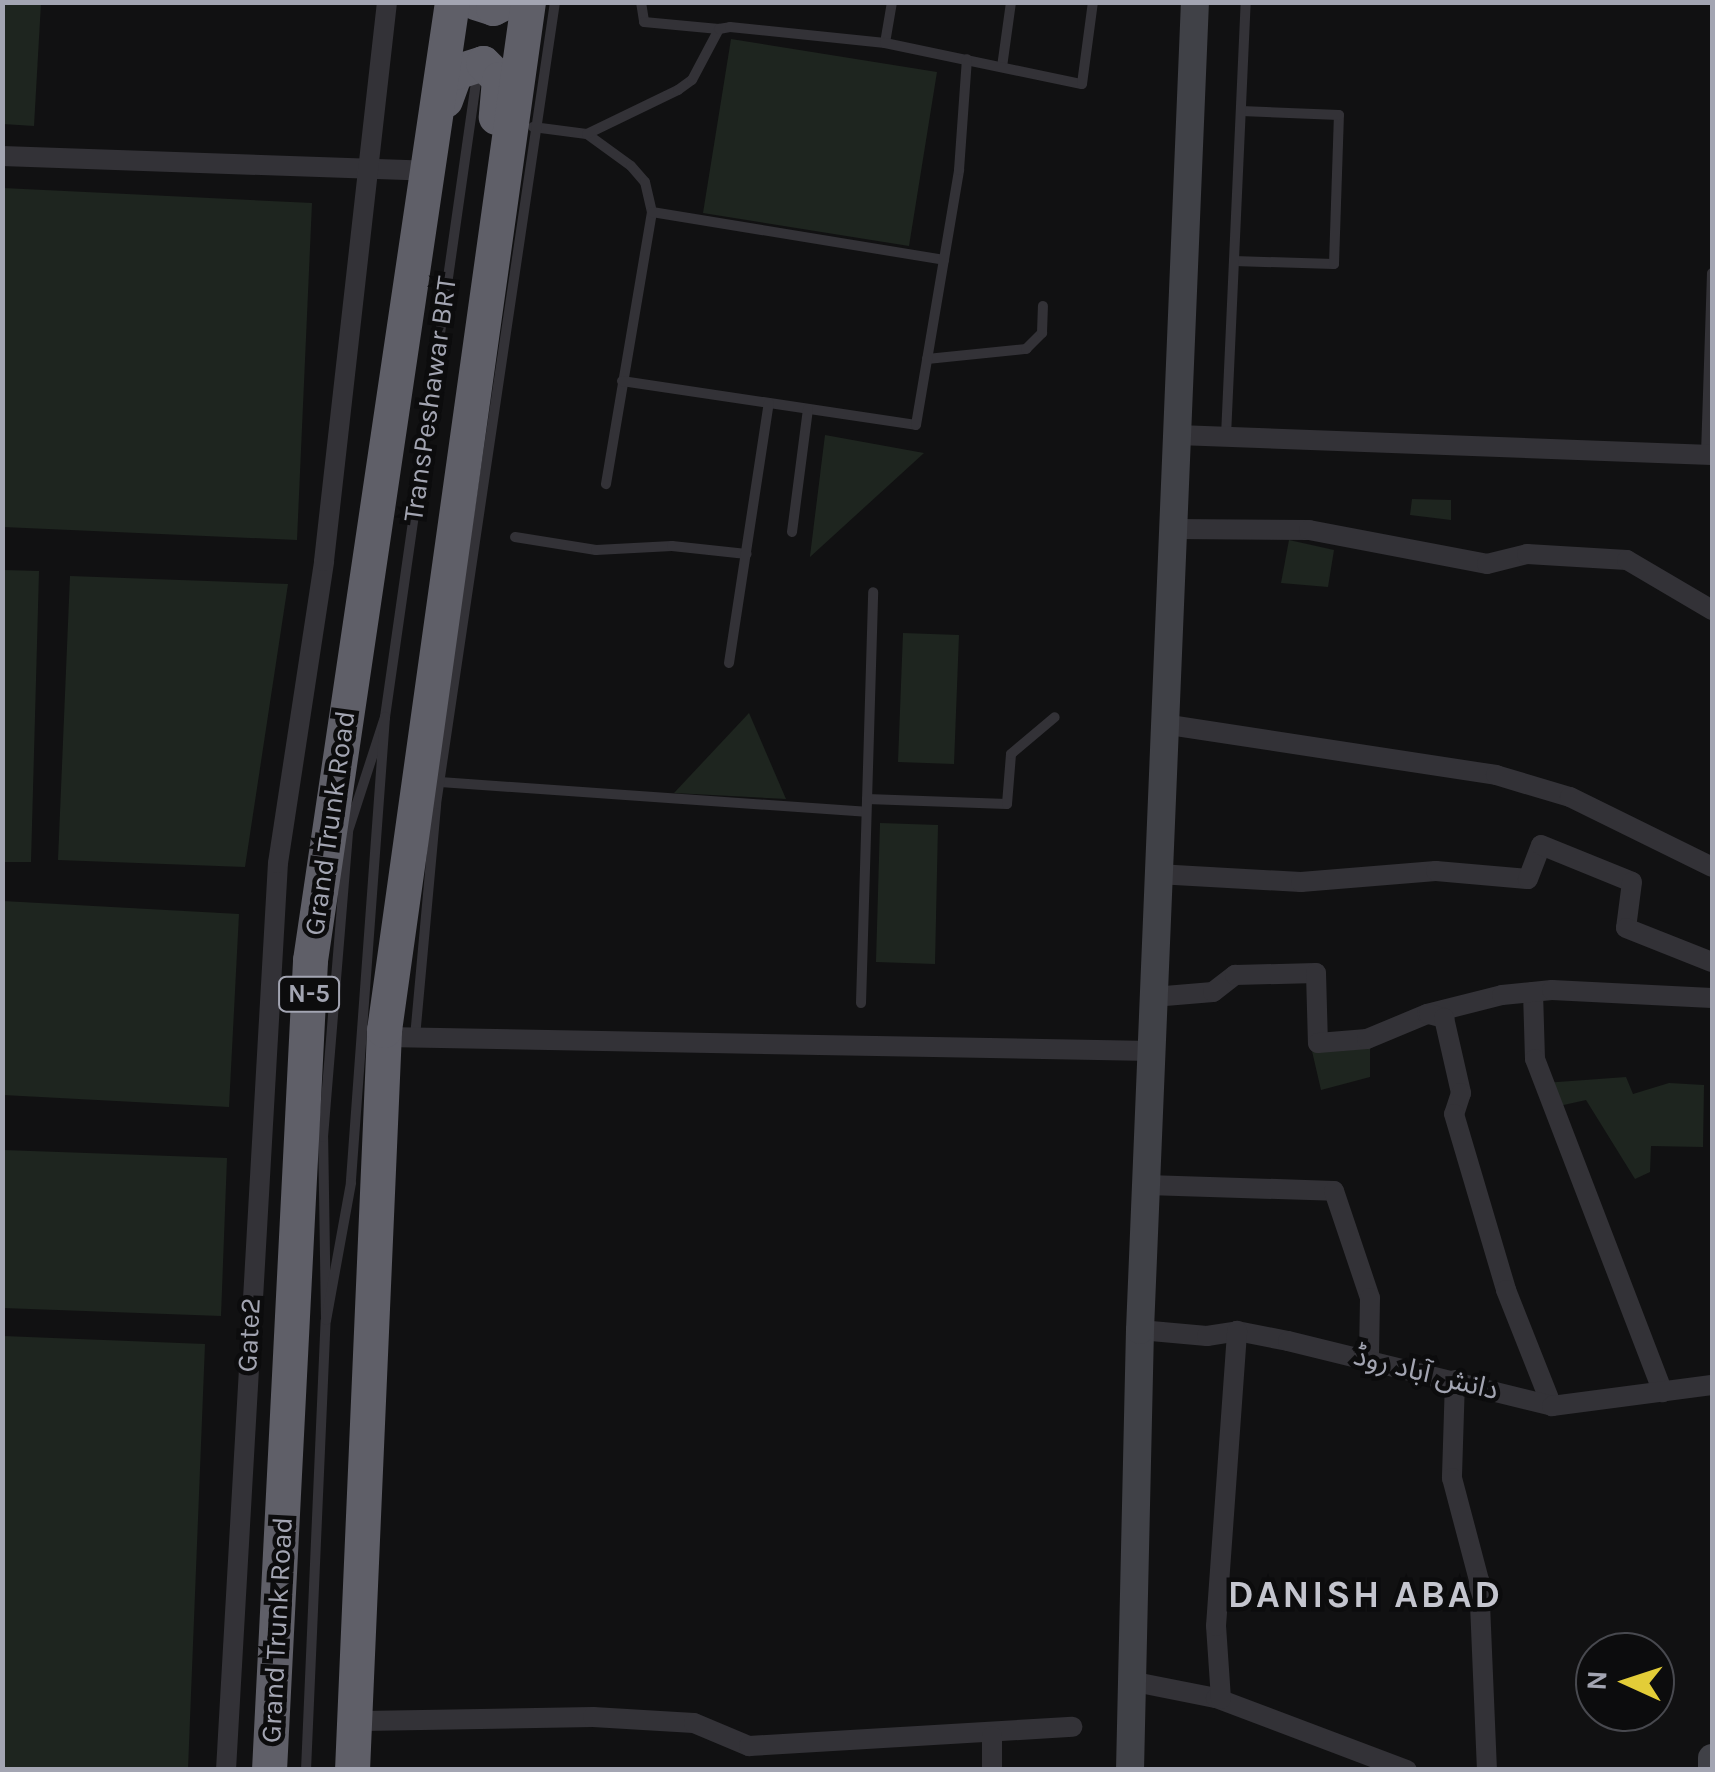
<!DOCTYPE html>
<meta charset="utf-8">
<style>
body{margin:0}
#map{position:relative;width:1715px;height:1772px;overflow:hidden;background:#111112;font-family:Karla,"Noto Sans Arabic",sans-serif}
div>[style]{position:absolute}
.green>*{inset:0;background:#1e251f}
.lane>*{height:10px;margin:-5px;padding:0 5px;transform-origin:5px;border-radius:5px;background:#333237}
.street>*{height:20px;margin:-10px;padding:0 10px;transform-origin:10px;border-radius:10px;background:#333237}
.secondary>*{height:28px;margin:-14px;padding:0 14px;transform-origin:14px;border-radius:14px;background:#404147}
.highway>*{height:35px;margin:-17.5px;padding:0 17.5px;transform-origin:17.5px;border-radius:17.5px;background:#5f5f68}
span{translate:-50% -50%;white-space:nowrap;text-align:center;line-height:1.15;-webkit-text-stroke:9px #0c0c0d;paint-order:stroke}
.shield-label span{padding:2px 8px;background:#0c0c0d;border:2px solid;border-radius:8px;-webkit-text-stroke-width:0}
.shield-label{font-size:25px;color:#a3a5b2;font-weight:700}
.street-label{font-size:28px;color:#a3a5b2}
.district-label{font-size:38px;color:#c4c5ce;font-weight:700;letter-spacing:2.5px}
.frame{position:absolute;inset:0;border:5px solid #a3a5b2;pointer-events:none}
.north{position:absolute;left:1575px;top:1632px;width:100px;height:100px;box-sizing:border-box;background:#0c0c0d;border:2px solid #48494f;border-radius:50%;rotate:273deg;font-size:28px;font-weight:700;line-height:40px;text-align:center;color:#a3a5b2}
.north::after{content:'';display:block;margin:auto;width:35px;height:45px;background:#e3cd38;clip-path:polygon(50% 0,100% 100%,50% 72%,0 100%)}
</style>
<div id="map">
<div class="green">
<div style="clip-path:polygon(2px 3px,41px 3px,34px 126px,3px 124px)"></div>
<div style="clip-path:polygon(731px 39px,937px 72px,909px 246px,703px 213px)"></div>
<div style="clip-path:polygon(3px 188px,312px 203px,297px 540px,3px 527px)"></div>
<div style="clip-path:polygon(825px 435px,924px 453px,810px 557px,810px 556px)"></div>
<div style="clip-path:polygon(1412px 499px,1451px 500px,1451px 520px,1410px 515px)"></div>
<div style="clip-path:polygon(1289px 540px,1334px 550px,1328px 587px,1281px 583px)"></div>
<div style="clip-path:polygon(3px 570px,39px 571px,31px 862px,3px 862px)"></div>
<div style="clip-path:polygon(70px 576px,288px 584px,245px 867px,58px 860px)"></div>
<div style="clip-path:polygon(903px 633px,959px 635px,954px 764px,898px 762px)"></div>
<div style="clip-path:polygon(749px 713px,786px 799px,674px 793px)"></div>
<div style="clip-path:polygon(880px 823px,938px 825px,935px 964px,876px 962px)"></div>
<div style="clip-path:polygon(3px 901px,239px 914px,229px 1107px,3px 1095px)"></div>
<div style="clip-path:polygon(1370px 1042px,1370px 1077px,1321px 1090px,1312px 1051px)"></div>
<div style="clip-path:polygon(1626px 1077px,1633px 1094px,1669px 1083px,1704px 1085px,1703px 1147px,1651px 1146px,1650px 1172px,1635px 1179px,1586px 1100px,1550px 1108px,1544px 1083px)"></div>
<div style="clip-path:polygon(3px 1150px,227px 1158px,221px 1316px,3px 1308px)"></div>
<div style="clip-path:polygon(3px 1336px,205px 1344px,188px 1769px,3px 1769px)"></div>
</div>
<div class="lane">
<div style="left:641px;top:2px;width:20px;rotate:81deg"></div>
<div style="left:644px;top:22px;width:75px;rotate:5.3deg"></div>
<div style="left:885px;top:43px;width:42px;rotate:-80.3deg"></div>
<div style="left:1002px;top:67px;width:66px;rotate:-82.1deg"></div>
<div style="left:533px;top:127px;width:54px;rotate:7.4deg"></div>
<div style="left:587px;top:134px;width:54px;rotate:36deg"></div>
<div style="left:631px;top:166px;width:21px;rotate:49deg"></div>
<div style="left:645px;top:182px;width:31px;rotate:77deg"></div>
<div style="left:652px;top:212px;width:276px;rotate:99.6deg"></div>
<div style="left:587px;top:134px;width:101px;rotate:-25.8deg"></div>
<div style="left:678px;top:90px;width:17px;rotate:-36deg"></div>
<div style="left:692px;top:80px;width:58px;rotate:-62.1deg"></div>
<div style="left:719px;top:29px;width:11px;rotate:-10deg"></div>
<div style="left:730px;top:27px;width:156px;rotate:5.9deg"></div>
<div style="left:885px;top:43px;width:201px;rotate:11.8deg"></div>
<div style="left:1082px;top:84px;width:83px;rotate:-82.4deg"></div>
<div style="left:652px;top:212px;width:296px;rotate:9.3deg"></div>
<div style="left:1234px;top:261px;width:100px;rotate:1.7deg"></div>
<div style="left:1334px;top:264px;width:149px;rotate:-88.1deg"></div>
<div style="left:1339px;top:115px;width:98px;rotate:-177.7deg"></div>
<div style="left:927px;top:359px;width:100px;rotate:-5.8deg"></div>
<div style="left:1026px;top:349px;width:23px;rotate:-45deg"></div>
<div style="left:1042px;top:333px;width:27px;rotate:-88deg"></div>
<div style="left:622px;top:381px;width:297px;rotate:8.5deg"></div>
<div style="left:916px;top:425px;width:259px;rotate:-80.4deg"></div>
<div style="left:959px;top:170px;width:111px;rotate:-85.9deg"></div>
<div style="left:1226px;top:436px;width:434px;rotate:-87.4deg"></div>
<div style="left:1706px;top:454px;width:181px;rotate:-88.1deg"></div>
<div style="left:792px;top:532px;width:124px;rotate:-82.6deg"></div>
<div style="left:515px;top:537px;width:82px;rotate:9.1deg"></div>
<div style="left:596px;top:550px;width:76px;rotate:-3deg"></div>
<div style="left:672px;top:546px;width:75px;rotate:6.1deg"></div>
<div style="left:729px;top:663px;width:263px;rotate:-81.3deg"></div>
<div style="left:385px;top:717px;width:641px;rotate:-81.84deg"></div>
<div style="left:440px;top:782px;width:427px;rotate:4deg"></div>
<div style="left:867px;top:799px;width:140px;rotate:2deg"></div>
<div style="left:1007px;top:804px;width:50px;rotate:-85.4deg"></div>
<div style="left:1011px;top:754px;width:57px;rotate:-40.1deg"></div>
<div style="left:861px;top:1003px;width:411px;rotate:-88.3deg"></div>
<div style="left:415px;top:1037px;width:234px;rotate:-84.8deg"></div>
<div style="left:436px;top:804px;width:811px;rotate:-81.56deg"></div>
<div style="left:306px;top:1770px;width:450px;rotate:-87.5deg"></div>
<div style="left:326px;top:1320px;width:183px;rotate:-90.9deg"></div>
<div style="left:323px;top:1137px;width:307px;rotate:-85.3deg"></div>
<div style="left:348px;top:831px;width:120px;rotate:-72deg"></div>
<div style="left:385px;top:717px;width:467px;rotate:94.2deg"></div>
<div style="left:351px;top:1183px;width:139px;rotate:100.3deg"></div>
</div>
<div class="street">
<div style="left:2px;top:156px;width:426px;rotate:2deg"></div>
<div style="left:1178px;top:435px;width:534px;rotate:2.14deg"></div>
<div style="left:1174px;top:529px;width:135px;rotate:0.4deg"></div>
<div style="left:1309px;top:530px;width:181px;rotate:10.8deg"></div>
<div style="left:1487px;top:564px;width:41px;rotate:-14deg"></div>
<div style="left:1527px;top:554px;width:100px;rotate:3.4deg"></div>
<div style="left:1627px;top:560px;width:99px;rotate:30.5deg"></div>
<div style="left:1163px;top:724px;width:337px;rotate:8.7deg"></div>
<div style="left:1496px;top:775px;width:77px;rotate:16.6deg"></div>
<div style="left:1570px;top:797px;width:158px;rotate:26.2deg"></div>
<div style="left:1157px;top:874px;width:144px;rotate:3.2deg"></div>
<div style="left:1301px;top:882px;width:135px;rotate:-4.7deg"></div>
<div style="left:1436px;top:871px;width:92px;rotate:5deg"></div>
<div style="left:1528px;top:879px;width:36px;rotate:-69deg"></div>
<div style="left:1541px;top:845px;width:98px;rotate:22.1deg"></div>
<div style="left:1632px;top:882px;width:46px;rotate:97.4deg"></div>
<div style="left:1626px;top:928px;width:92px;rotate:21.6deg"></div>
<div style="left:1533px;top:992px;width:67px;rotate:88.3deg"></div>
<div style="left:1535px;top:1059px;width:357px;rotate:69deg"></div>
<div style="left:1153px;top:997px;width:60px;rotate:-4.8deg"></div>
<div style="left:1213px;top:992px;width:28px;rotate:-38deg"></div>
<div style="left:1235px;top:975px;width:81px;rotate:-1.4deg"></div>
<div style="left:1316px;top:973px;width:70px;rotate:88.4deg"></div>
<div style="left:1318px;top:1043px;width:49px;rotate:-4.7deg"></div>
<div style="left:1367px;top:1039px;width:65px;rotate:-22.6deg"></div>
<div style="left:1427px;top:1014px;width:77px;rotate:-14.2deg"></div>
<div style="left:1502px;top:995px;width:50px;rotate:-5.7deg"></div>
<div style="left:1552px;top:990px;width:160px;rotate:2.9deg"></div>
<div style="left:1429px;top:1014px;width:16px;rotate:15deg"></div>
<div style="left:1444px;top:1018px;width:77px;rotate:77.2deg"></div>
<div style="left:1461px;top:1093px;width:22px;rotate:108deg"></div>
<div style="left:1454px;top:1114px;width:184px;rotate:73.5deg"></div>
<div style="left:1506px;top:1290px;width:125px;rotate:68.4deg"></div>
<div style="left:385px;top:1037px;width:767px;rotate:1.05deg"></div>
<div style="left:1147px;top:1185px;width:187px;rotate:1.8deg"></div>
<div style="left:1334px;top:1191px;width:113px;rotate:71.4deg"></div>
<div style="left:1370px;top:1298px;width:59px;rotate:91deg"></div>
<div style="left:1140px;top:1330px;width:67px;rotate:5.1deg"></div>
<div style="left:1207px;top:1336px;width:30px;rotate:-9deg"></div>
<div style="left:1237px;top:1331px;width:52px;rotate:11.1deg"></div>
<div style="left:1288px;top:1341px;width:272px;rotate:13.8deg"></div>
<div style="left:1552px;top:1406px;width:161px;rotate:-7.5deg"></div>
<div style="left:1455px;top:1380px;width:98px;rotate:91.8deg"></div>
<div style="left:1452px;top:1478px;width:106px;rotate:75.2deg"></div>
<div style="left:1479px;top:1580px;width:190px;rotate:87.6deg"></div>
<div style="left:1130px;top:1681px;width:88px;rotate:11.2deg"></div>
<div style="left:1216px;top:1698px;width:204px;rotate:20.7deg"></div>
<div style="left:1221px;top:1699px;width:73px;rotate:-93.9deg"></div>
<div style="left:1216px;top:1626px;width:296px;rotate:-85.9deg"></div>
<div style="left:363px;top:1721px;width:230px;rotate:-1deg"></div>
<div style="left:593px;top:1717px;width:101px;rotate:3.4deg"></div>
<div style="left:694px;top:1723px;width:60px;rotate:22.7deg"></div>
<div style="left:749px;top:1746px;width:324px;rotate:-3.4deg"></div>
<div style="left:992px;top:1736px;width:34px;rotate:90deg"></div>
<div style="left:226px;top:1770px;width:908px;rotate:-86.72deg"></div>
<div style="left:278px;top:863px;width:305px;rotate:-81.3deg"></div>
<div style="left:324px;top:561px;width:563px;rotate:-83.57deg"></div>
</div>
<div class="secondary">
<div style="left:1130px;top:1770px;width:440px;rotate:-88.7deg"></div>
<div style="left:1140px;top:1330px;width:1329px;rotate:-87.63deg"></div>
<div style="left:1712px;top:1770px;width:12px;rotate:-90deg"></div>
</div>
<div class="highway">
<div style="left:475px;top:2px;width:19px;rotate:18deg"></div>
<div style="left:493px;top:8px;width:13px;rotate:-27deg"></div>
<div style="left:445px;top:100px;width:30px;rotate:-70deg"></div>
<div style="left:455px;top:72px;width:29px;rotate:-18deg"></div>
<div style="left:483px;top:63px;width:23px;rotate:45deg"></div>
<div style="left:499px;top:79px;width:38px;rotate:95deg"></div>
<div style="left:269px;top:1770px;width:811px;rotate:-87.1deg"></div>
<div style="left:310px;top:960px;width:968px;rotate:-81.57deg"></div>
<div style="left:352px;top:1770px;width:741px;rotate:-87.52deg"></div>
<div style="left:384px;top:1030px;width:1038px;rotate:-82.03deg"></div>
</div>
<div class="shield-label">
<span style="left:309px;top:994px">N-5</span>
</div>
<div class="street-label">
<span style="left:430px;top:399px;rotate:-82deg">TransPeshawar BRT</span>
<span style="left:330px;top:823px;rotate:-82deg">Grand Trunk Road</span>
<span style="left:249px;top:1335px;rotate:-87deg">Gate2</span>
<span style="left:1426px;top:1373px;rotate:14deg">دانش آباد روڈ</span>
<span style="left:277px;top:1630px;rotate:-87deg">Grand Trunk Road</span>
</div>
<div class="district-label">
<span style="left:1365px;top:1595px">DANISH ABAD</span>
</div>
<div class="frame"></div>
<div class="north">N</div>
</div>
